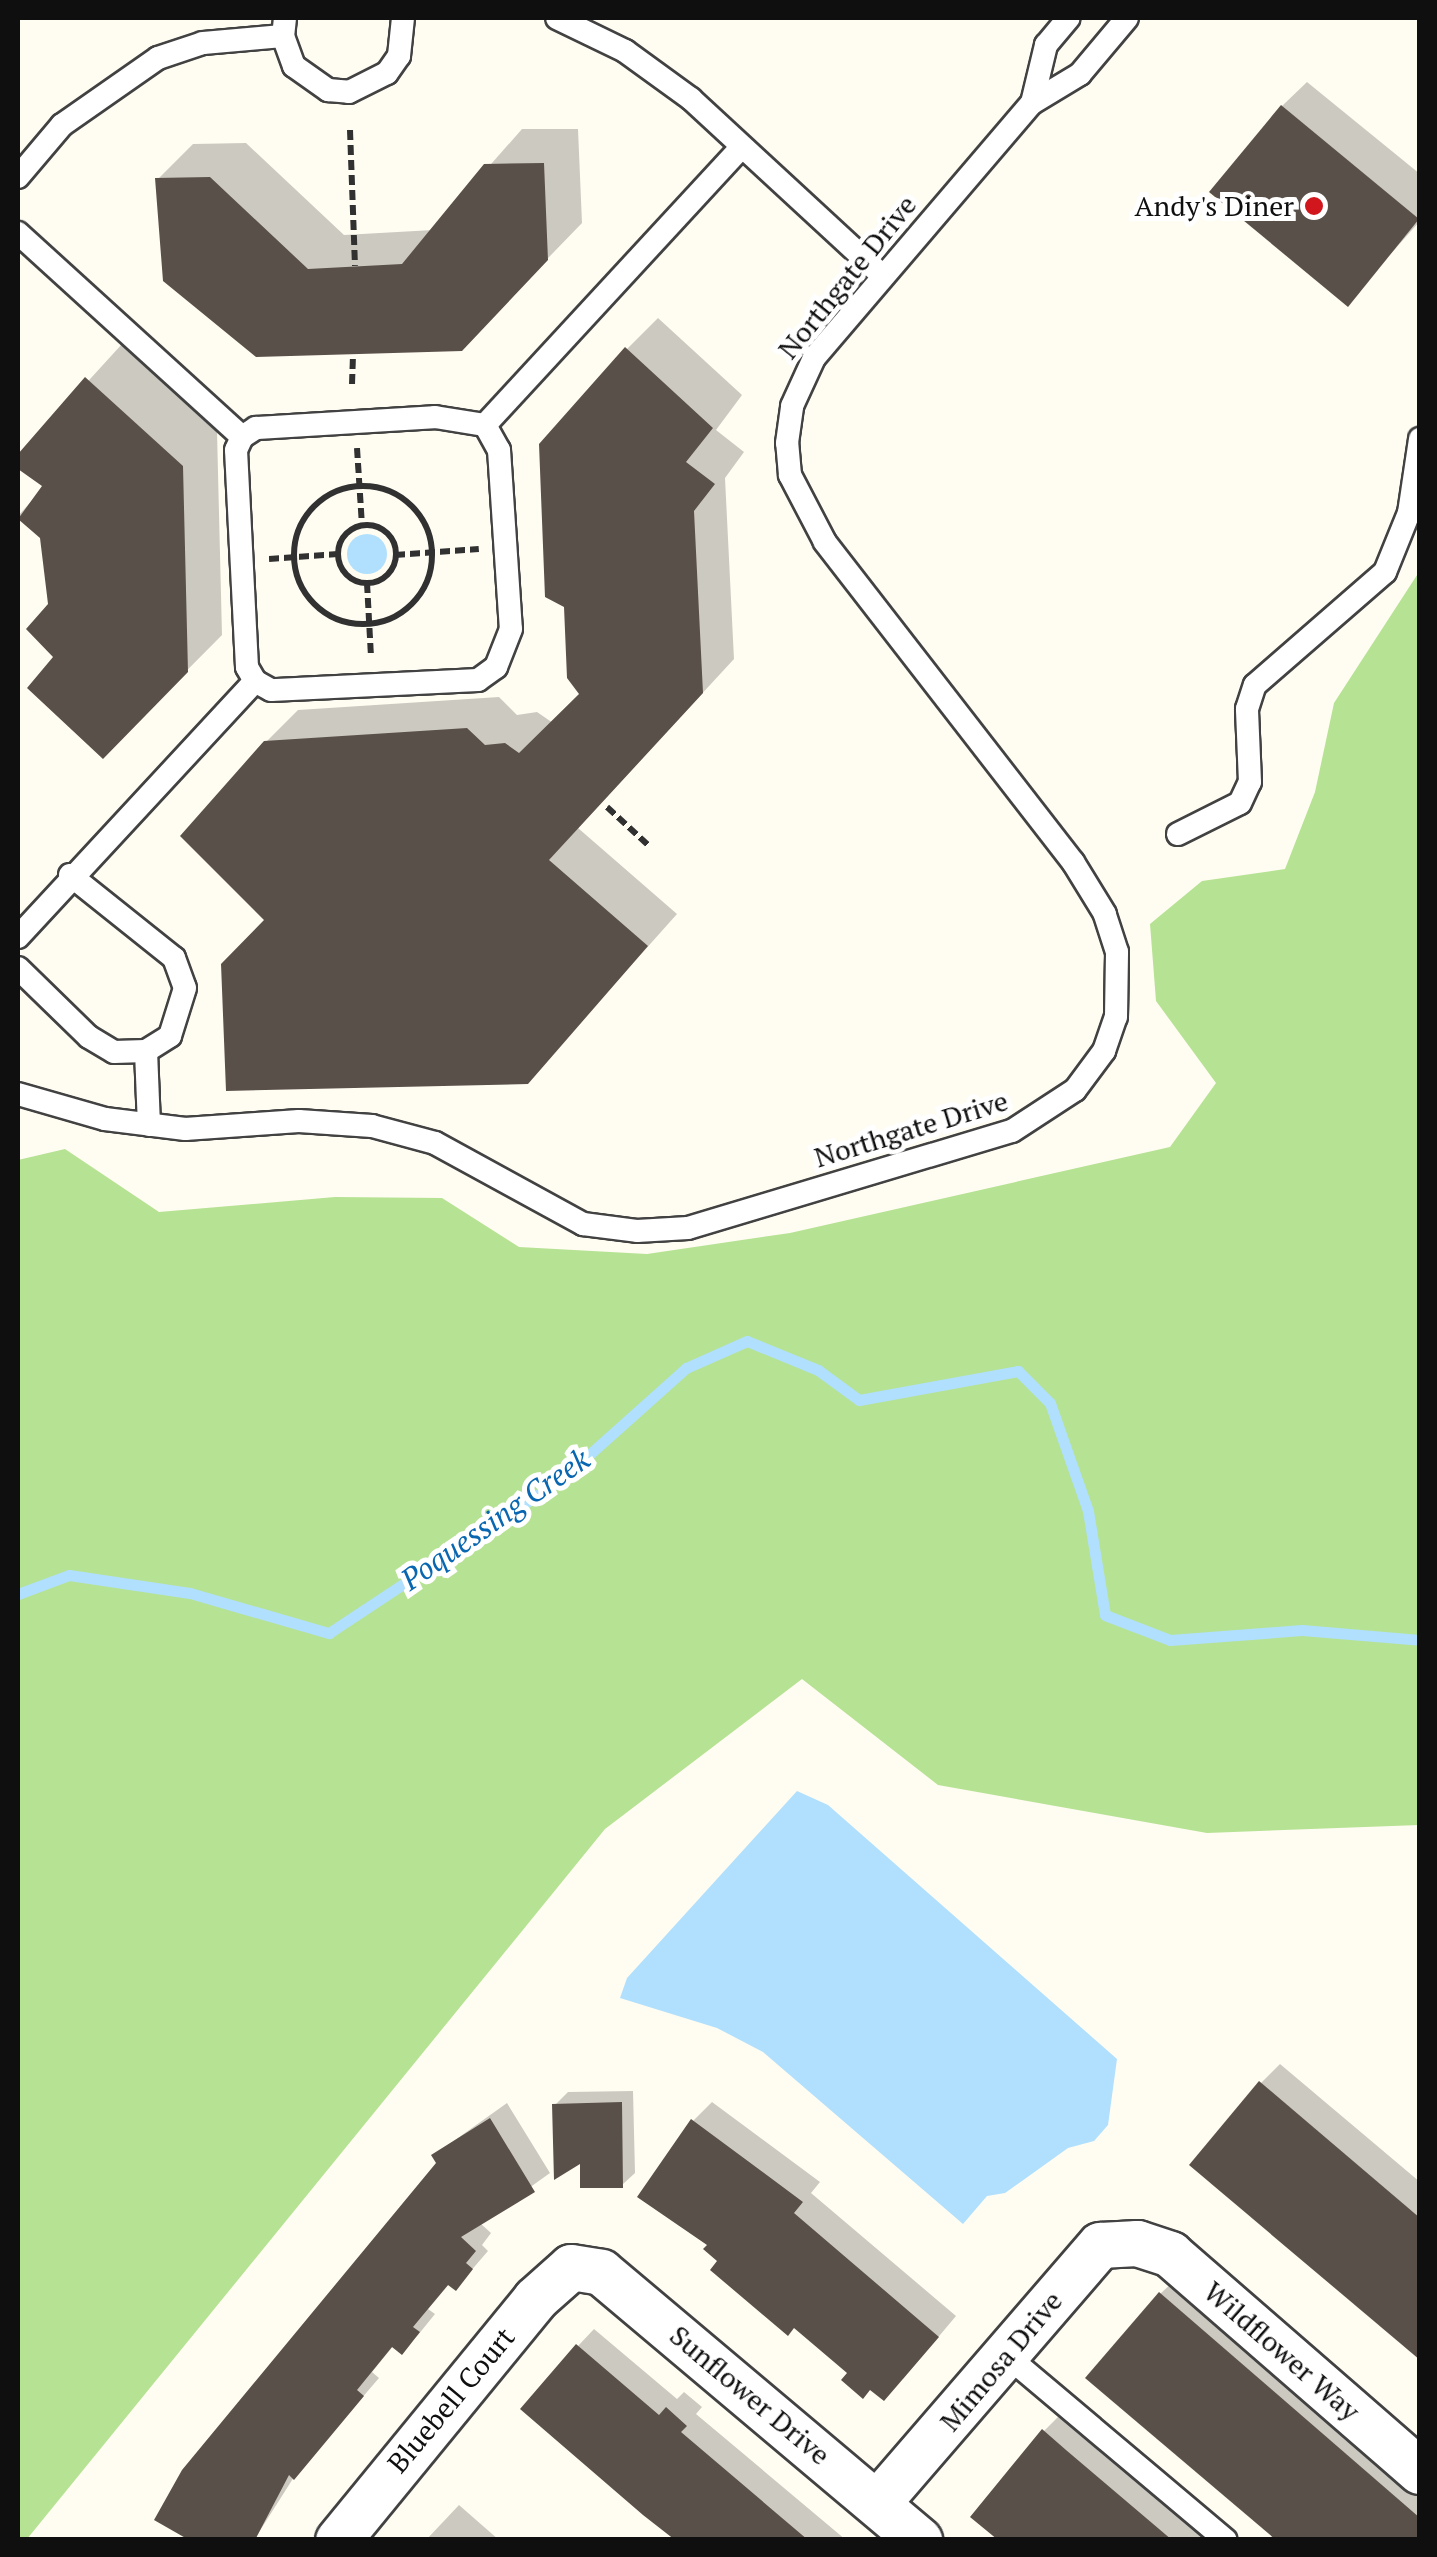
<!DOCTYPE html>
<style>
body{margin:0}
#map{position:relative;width:1437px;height:2557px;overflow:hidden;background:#fffcf2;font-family:"PT Serif",serif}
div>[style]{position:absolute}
.forest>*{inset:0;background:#b6e293}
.water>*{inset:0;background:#b0e0fd}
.round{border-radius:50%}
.shadow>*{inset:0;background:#0003}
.stream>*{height:11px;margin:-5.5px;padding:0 5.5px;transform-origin:5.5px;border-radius:5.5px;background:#b0e0fd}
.building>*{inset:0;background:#5a504a}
.path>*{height:6px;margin-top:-3px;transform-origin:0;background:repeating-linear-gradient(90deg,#313131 0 10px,transparent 0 15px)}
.path>.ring{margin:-3px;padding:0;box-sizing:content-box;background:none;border:6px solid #313131;border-radius:50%}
.roads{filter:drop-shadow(2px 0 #424242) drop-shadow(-2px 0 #424242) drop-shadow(0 2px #424242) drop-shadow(0 -2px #424242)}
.lane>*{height:22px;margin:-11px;padding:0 11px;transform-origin:11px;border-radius:11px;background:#fff}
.street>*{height:45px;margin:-22.5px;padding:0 22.5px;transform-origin:22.5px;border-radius:22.5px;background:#fff}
.dots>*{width:28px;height:28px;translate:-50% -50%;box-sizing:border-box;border:5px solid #fff;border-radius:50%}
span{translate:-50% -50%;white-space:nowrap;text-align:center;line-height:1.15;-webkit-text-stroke:10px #fff;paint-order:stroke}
.poi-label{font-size:28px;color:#0f0f0f}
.right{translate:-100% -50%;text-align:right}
.street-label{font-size:28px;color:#0f0f0f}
.water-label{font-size:30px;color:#0967b1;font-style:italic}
.frame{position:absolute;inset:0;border:20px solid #0f0f0f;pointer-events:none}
</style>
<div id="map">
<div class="forest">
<div style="clip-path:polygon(1419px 572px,1419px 1825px,1207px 1833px,938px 1785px,802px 1679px,605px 1829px,27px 2539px,18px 2539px,18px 1160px,65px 1149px,159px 1212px,335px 1197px,442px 1198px,519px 1247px,647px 1254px,790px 1233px,1170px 1147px,1216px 1083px,1156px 1001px,1150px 924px,1202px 881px,1285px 869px,1315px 792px,1334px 703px)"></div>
</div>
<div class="water">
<div class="round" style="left:347px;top:534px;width:40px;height:40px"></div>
<div style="clip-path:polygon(797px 1791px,828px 1805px,1117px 2059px,1108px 2125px,1094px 2141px,1068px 2148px,1005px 2193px,987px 2196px,963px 2224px,763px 2052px,717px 2028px,620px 1998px,627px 1978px)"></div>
</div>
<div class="shadow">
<div style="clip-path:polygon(1307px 82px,1420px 174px,1420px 221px,1347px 303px,1282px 106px)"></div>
<div style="clip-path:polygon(522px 129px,578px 129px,582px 223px,491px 317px,256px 355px,158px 179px,193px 144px,246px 143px,344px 235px,433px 230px)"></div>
<div style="clip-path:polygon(658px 318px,742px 395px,716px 430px,744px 452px,725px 478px,734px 659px,578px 828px,677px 914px,527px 1082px,268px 920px,266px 742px,298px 710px,499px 697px,517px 715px,537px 712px,553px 723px,582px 694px,627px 349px)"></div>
<div style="clip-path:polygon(122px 344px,217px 431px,222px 635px,103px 755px,56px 657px,42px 537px,18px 516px,46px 485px,18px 466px,18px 458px)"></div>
<div style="clip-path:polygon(1280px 2064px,1420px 2182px,1420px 2355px,1261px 2083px)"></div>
<div style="clip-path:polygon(633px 2091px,635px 2173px,622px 2185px,582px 2160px,555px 2105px,568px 2092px)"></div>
<div style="clip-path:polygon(712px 2102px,820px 2182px,811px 2193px,956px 2316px,903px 2379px,851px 2373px,720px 2261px,710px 2244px,693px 2121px)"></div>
<div style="clip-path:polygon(507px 2103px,550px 2173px,480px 2223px,491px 2233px,482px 2245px,488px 2251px,456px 2288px,450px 2283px,428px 2309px,435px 2314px,418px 2335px,401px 2351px,394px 2345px,372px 2372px,379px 2378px,294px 2477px,254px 2540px,439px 2163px,434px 2155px)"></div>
<div style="clip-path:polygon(1173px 2282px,1420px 2491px,1420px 2540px,1160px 2294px)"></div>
<div style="clip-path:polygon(594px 2329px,677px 2399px,684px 2392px,702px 2407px,696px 2414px,846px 2540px,679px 2540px,578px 2346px)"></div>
<div style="clip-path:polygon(1062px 2413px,1211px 2540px,1001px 2540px,1044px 2431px)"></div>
<div style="clip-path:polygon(459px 2505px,499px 2540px,426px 2540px)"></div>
</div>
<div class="stream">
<div style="left:18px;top:1594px;width:54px;rotate:-20.4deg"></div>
<div style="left:69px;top:1575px;width:122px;rotate:8.5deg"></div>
<div style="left:190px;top:1593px;width:145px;rotate:16.1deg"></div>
<div style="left:329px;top:1633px;width:281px;rotate:-33.5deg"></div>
<div style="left:563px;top:1478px;width:165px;rotate:-41.8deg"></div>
<div style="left:686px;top:1368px;width:67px;rotate:-23.9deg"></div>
<div style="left:747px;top:1341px;width:77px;rotate:22.2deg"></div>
<div style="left:818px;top:1370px;width:51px;rotate:36.2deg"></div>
<div style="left:859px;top:1400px;width:162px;rotate:-10.3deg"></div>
<div style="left:1018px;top:1371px;width:45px;rotate:45deg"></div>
<div style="left:1050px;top:1403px;width:114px;rotate:70.6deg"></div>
<div style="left:1088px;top:1511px;width:105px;rotate:80.7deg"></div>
<div style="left:1105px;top:1615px;width:70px;rotate:21deg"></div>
<div style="left:1170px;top:1640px;width:132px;rotate:-4.3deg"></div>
<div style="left:1302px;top:1630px;width:118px;rotate:4.8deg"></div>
</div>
<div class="building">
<div style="clip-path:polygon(1281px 105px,1419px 219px,1348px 307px,1209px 192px)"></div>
<div style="clip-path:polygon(544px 163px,548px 260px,462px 351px,256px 357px,163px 281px,155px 178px,210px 177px,308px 269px,402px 264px,484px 164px)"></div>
<div style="clip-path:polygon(625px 347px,713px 428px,686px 462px,715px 484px,694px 511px,703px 693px,549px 860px,648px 946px,528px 1084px,226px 1091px,221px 964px,264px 920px,180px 836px,264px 741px,467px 728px,485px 745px,505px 743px,519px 753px,579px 694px,567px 678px,564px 607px,545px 597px,539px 444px)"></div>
<div style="clip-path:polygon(85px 377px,183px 466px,188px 672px,103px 759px,27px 688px,53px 657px,26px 629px,48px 604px,40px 538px,18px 519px,42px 486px,18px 469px,18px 454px)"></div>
<div style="clip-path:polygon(1259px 2081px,1420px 2218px,1420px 2360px,1189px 2165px)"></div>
<div style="clip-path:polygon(622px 2102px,623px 2188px,580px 2188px,580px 2164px,554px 2180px,552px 2104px)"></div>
<div style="clip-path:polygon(490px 2118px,535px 2192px,461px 2237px,476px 2251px,466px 2263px,473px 2269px,456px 2291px,448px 2285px,413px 2327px,420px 2332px,402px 2355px,392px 2347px,357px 2390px,364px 2396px,294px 2480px,289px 2475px,255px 2540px,189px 2540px,154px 2520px,182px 2470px,436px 2163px,431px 2155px)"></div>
<div style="clip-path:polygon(691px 2119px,803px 2202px,794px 2213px,939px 2337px,884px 2401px,870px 2390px,863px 2399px,841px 2380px,847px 2373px,794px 2328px,788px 2336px,710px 2270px,717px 2261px,703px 2249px,707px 2245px,637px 2197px)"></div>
<div style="clip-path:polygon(1159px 2292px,1420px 2518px,1420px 2540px,1276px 2540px,1085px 2378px)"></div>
<div style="clip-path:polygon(576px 2344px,659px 2415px,666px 2407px,687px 2426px,681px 2432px,808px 2540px,675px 2540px,643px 2515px,520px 2409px)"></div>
<div style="clip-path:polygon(1042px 2429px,1066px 2450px,1172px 2540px,998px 2540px,970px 2517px)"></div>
</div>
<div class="path">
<div style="left:350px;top:130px;width:136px;rotate:87.9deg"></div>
<div style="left:352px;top:384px;width:30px;rotate:-88deg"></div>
<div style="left:357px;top:448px;width:77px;rotate:86.3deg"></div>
<div class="ring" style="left:294px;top:486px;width:132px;height:132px"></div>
<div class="ring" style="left:338px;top:525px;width:52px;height:52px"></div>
<div style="left:395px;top:555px;width:84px;rotate:-4.1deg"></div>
<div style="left:269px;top:559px;width:69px;rotate:-4.1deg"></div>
<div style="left:367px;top:583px;width:74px;rotate:86.9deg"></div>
<div style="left:607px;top:807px;width:56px;rotate:42.8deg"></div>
</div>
<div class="roads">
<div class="lane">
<div style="left:285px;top:18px;width:18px;rotate:96deg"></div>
<div style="left:283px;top:36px;width:32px;rotate:70deg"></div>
<div style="left:294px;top:66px;width:42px;rotate:35.2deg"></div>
<div style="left:328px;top:90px;width:21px;rotate:5deg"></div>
<div style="left:349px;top:92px;width:42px;rotate:-26.6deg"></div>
<div style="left:387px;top:73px;width:21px;rotate:-55deg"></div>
<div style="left:399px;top:56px;width:38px;rotate:-84deg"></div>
<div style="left:557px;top:18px;width:76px;rotate:25.9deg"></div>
<div style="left:625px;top:51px;width:82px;rotate:36deg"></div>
<div style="left:691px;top:99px;width:261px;rotate:42.7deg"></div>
<div style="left:1032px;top:103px;width:60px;rotate:-76.4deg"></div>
<div style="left:1046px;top:45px;width:35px;rotate:-50deg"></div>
<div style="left:18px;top:177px;width:68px;rotate:-49.8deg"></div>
<div style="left:62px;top:125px;width:117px;rotate:-34.9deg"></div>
<div style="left:158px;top:58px;width:47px;rotate:-18.4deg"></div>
<div style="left:203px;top:43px;width:80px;rotate:-5deg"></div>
<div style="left:18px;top:233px;width:303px;rotate:42.3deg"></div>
<div style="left:435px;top:417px;width:51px;rotate:9.1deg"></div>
<div style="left:485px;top:425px;width:29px;rotate:61deg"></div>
<div style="left:499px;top:450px;width:179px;rotate:86.2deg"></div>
<div style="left:511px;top:629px;width:41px;rotate:111.5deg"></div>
<div style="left:496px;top:667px;width:22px;rotate:144deg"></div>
<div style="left:478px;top:680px;width:207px;rotate:177.2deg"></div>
<div style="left:271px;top:690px;width:18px;rotate:-151deg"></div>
<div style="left:255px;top:681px;width:16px;rotate:-120deg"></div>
<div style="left:247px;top:667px;width:217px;rotate:-92.9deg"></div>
<div style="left:236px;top:450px;width:14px;rotate:-65deg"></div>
<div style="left:242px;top:437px;width:17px;rotate:-33deg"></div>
<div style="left:256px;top:428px;width:179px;rotate:-3.5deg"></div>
<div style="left:485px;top:425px;width:376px;rotate:-47.3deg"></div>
<div style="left:1178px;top:834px;width:69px;rotate:-26.6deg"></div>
<div style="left:1240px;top:803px;width:23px;rotate:-65deg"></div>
<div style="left:1250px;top:782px;width:73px;rotate:-92.4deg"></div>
<div style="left:1247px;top:709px;width:25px;rotate:-72deg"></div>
<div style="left:1255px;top:685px;width:172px;rotate:-41deg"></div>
<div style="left:1385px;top:572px;width:64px;rotate:-67.9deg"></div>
<div style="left:1409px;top:513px;width:75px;rotate:-81.5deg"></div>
<div style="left:70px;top:875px;width:133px;rotate:38.6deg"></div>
<div style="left:174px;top:958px;width:32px;rotate:70deg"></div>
<div style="left:185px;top:988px;width:50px;rotate:107.4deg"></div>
<div style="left:170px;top:1036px;width:28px;rotate:148deg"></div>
<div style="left:146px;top:1051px;width:74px;rotate:87.7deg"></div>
<div style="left:18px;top:937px;width:349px;rotate:-47.2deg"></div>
<div style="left:18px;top:968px;width:99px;rotate:44.2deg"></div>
<div style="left:89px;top:1037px;width:29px;rotate:31deg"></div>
<div style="left:114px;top:1052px;width:32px;rotate:-2deg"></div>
<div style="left:18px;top:1094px;width:91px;rotate:16deg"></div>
<div style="left:105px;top:1119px;width:81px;rotate:7.1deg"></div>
<div style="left:185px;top:1129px;width:114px;rotate:-4deg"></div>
<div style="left:299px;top:1121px;width:73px;rotate:3.9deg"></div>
<div style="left:372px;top:1126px;width:65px;rotate:15.1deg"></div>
<div style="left:435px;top:1143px;width:169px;rotate:28.7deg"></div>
<div style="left:583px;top:1224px;width:54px;rotate:7.4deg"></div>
<div style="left:637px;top:1231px;width:51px;rotate:-3.4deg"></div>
<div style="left:688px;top:1228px;width:338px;rotate:-16.7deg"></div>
<div style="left:1012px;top:1131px;width:75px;rotate:-33.1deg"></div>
<div style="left:1075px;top:1090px;width:49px;rotate:-53.4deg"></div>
<div style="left:1104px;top:1051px;width:36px;rotate:-71deg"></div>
<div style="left:1116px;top:1017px;width:65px;rotate:-89.1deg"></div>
<div style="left:1117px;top:952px;width:40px;rotate:-108deg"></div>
<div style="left:1105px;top:914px;width:61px;rotate:-121.6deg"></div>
<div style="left:1073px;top:862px;width:405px;rotate:-127.8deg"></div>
<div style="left:825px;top:542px;width:76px;rotate:-117.6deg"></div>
<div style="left:790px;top:475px;width:32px;rotate:-95deg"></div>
<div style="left:787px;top:443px;width:37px;rotate:-82deg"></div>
<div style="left:792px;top:406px;width:53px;rotate:-65.4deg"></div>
<div style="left:814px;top:358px;width:335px;rotate:-49.5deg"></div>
<div style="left:1032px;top:103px;width:56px;rotate:-31.1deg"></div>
<div style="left:1080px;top:74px;width:73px;rotate:-50deg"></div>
<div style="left:1006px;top:2355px;width:287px;rotate:40.1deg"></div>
</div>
<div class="street">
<div style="left:877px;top:2503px;width:341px;rotate:-49.2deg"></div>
<div style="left:1100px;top:2245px;width:37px;rotate:-3deg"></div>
<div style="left:1137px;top:2243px;width:35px;rotate:18deg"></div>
<div style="left:1170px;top:2254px;width:331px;rotate:41deg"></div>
<div style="left:338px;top:2540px;width:311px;rotate:-50.7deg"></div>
<div style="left:535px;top:2299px;width:48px;rotate:-41.6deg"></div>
<div style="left:571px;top:2267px;width:30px;rotate:9deg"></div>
<div style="left:601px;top:2272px;width:416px;rotate:40.1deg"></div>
</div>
</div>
<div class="dots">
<div style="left:1314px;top:206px;background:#d1161e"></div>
</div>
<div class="poi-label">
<span class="right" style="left:1294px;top:206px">Andy's Diner</span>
</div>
<div class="street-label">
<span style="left:847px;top:277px;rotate:-51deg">Northgate Drive</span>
<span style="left:911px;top:1129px;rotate:-17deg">Northgate Drive</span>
<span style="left:1282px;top:2351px;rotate:41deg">Wildflower Way</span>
<span style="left:1001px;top:2361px;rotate:-50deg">Mimosa Drive</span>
<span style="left:750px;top:2395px;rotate:40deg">Sunflower Drive</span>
<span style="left:451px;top:2400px;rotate:-50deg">Bluebell Court</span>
</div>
<div class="water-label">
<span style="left:495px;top:1519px;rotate:-35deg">Poquessing Creek</span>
</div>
<div class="frame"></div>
</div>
